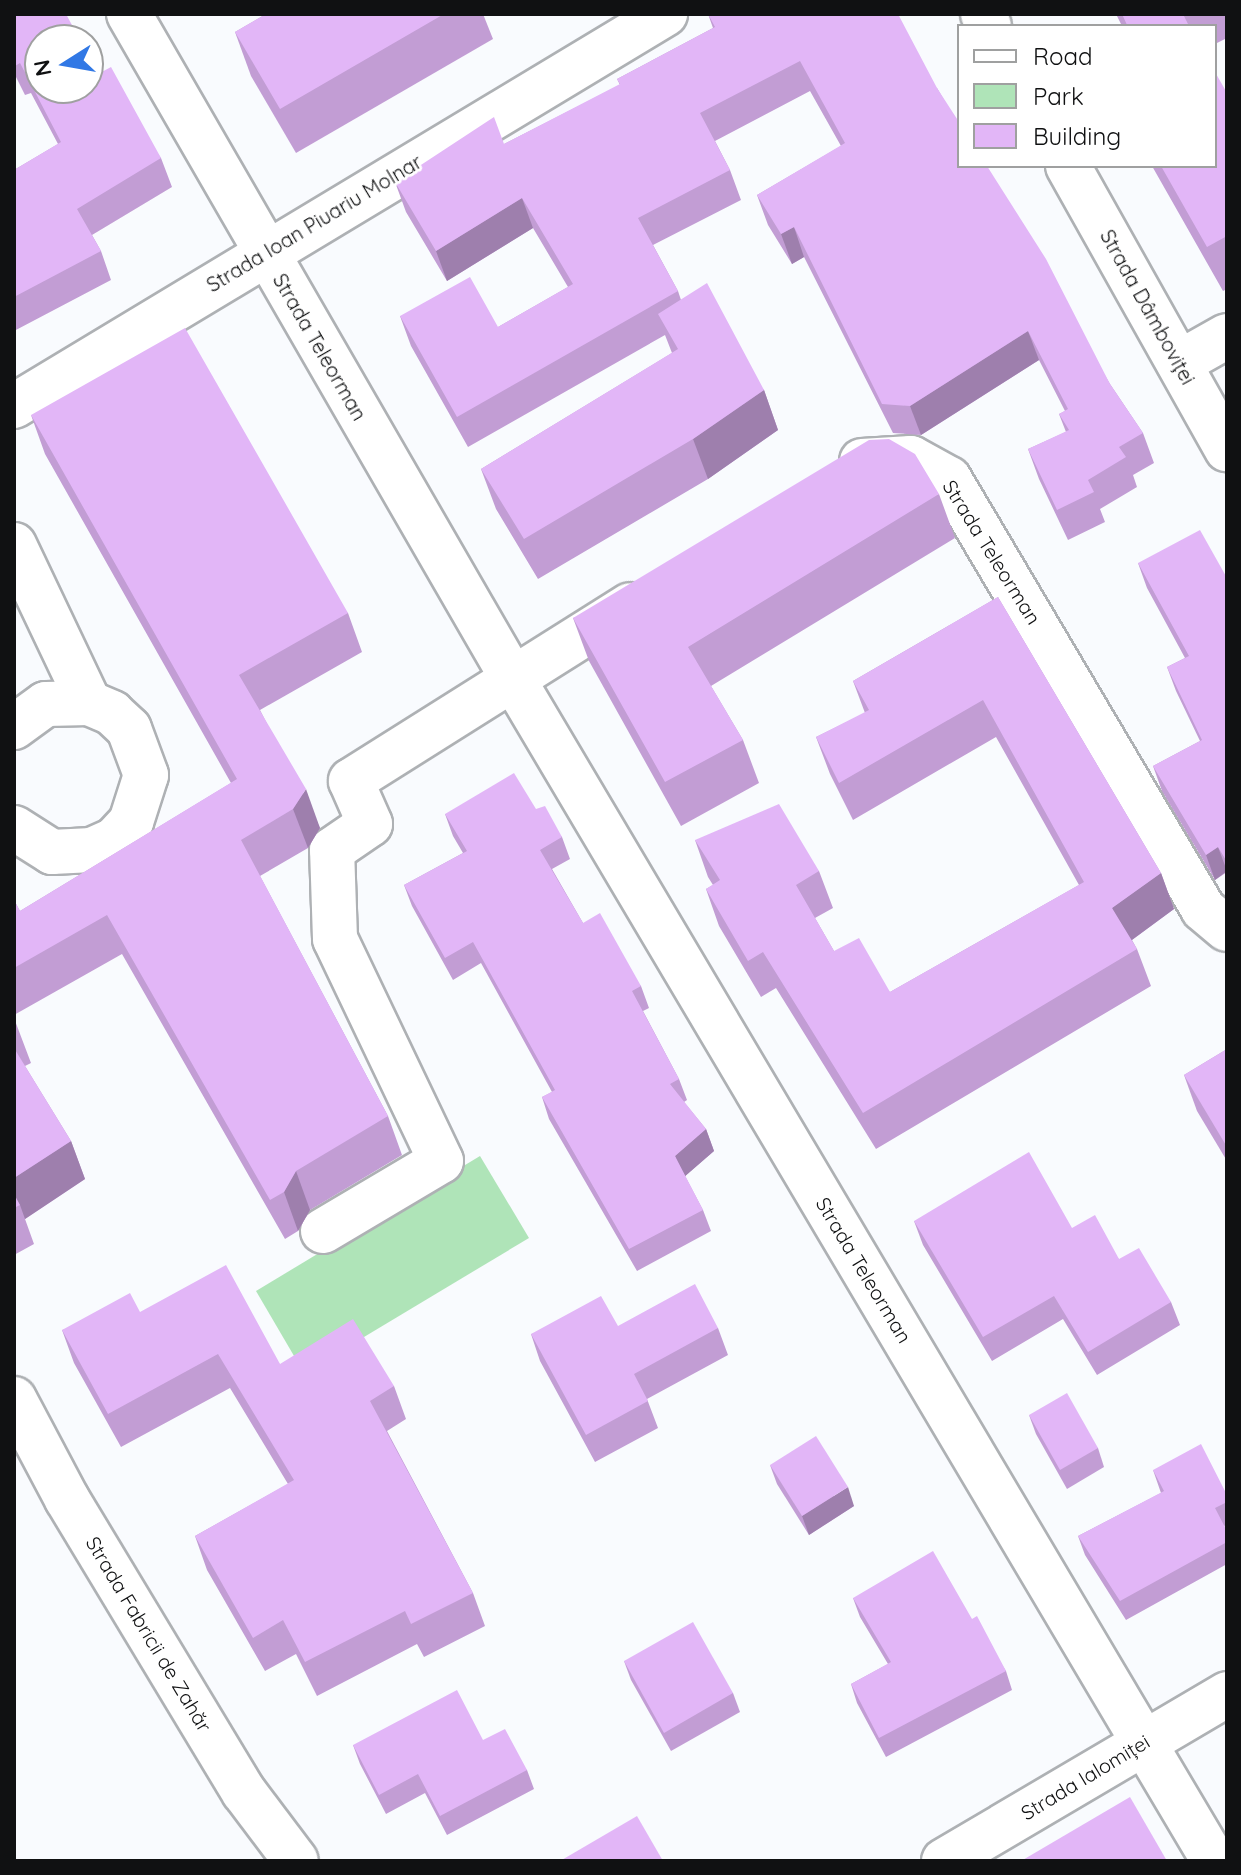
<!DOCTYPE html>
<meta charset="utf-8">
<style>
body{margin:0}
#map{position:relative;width:1241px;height:1875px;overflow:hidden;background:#f9fbfe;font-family:Quicksand,sans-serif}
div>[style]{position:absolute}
.green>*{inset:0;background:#afe4b8}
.roads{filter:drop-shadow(2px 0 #aeb1b4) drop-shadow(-2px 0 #aeb1b4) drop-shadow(0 2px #aeb1b4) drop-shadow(0 -2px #aeb1b4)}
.minor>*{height:44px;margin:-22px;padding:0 22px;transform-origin:22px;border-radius:22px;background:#fff}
.wall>*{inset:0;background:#c29dd4}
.shaded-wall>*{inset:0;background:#9e7fad}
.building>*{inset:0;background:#e2b6f7}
span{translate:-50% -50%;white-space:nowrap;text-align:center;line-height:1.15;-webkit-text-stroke:6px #fff;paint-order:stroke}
.street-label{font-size:20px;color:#101112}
.frame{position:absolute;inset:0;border:16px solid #101112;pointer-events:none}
.legend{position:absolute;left:957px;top:24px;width:260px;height:144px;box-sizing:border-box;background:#fff;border:2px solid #9fa0a0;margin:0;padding:10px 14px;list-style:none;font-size:24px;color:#101112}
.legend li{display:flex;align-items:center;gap:16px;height:40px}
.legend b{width:40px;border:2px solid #9fa0a0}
.north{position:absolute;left:24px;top:24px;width:80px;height:80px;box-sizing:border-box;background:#fff;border:2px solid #9fa0a0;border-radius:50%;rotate:259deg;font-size:22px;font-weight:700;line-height:32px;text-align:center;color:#101112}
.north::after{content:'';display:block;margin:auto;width:28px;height:36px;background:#3178e5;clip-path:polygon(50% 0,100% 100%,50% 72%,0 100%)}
</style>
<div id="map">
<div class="green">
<div style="clip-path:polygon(480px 1156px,529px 1238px,304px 1373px,256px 1291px)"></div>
</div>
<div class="roads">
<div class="minor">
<div style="left:129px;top:14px;width:768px;rotate:60deg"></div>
<div style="left:513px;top:679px;width:1374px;rotate:59.33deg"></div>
<div style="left:983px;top:14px;width:13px;rotate:63deg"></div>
<div style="left:1068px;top:166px;width:325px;rotate:60.7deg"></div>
<div style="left:1179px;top:363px;width:55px;rotate:-29.4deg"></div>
<div style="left:14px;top:406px;width:760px;rotate:-31.05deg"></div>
<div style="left:862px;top:461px;width:49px;rotate:-3.5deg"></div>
<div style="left:911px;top:458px;width:43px;rotate:28.9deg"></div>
<div style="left:949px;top:479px;width:499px;rotate:59.4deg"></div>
<div style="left:1203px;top:909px;width:31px;rotate:40deg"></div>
<div style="left:14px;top:545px;width:175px;rotate:64.6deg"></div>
<div style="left:14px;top:727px;width:39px;rotate:-36deg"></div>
<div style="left:46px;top:704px;width:43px;rotate:-1.3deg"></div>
<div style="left:89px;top:703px;width:25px;rotate:23deg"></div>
<div style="left:112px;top:713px;width:23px;rotate:43deg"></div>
<div style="left:129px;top:729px;width:49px;rotate:69.7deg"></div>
<div style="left:146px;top:775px;width:49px;rotate:107.7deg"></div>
<div style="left:131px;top:822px;width:25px;rotate:133deg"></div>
<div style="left:114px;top:840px;width:24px;rotate:156deg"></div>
<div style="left:92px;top:850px;width:40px;rotate:177.1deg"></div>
<div style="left:52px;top:852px;width:45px;rotate:-147.7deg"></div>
<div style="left:323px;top:1231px;width:137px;rotate:-30.7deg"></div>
<div style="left:441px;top:1161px;width:246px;rotate:-115.5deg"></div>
<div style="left:335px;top:939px;width:89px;rotate:-91.9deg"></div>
<div style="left:332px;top:850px;width:46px;rotate:-34.4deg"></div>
<div style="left:370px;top:824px;width:47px;rotate:-113.8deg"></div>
<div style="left:351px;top:781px;width:330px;rotate:-32.2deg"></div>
<div style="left:14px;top:1399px;width:113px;rotate:62.1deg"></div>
<div style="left:67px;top:1499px;width:342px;rotate:58.9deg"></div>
<div style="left:244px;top:1792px;width:86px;rotate:53deg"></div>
<div style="left:944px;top:1861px;width:329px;rotate:-30.5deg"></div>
</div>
</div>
<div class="wall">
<div style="clip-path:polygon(14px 14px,98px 74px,161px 158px,172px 187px,92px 235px,101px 251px,111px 280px,14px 331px,14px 170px,58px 144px,31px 93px,25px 95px,14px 73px)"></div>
<div style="clip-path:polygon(266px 14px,483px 14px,493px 39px,296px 153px,251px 76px,235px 32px)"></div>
<div style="clip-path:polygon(708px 14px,937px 88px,1110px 384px,1143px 433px,1154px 463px,1133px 475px,1137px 487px,1100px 509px,1105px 522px,1068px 540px,1039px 479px,1028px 449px,1066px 432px,1059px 414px,1065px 411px,1039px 360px,921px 435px,893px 433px,804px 257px,792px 264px,768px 225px,757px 195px,841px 146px,810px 91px,715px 141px,730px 170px,741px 200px,653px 245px,678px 291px,681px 300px,764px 390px,778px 430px,708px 479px,538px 579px,496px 509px,481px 469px,672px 353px,665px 335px,468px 447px,411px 346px,400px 316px,498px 327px,568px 287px,533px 228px,447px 281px,406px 212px,395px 182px,504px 144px,620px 85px,617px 79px,713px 28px)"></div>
<div style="clip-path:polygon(1116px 14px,1227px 14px,1227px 38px,1215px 44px,1215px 26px,1122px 26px)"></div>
<div style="clip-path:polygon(1227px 93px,1227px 289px,1223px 291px,1152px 166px,1215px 166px)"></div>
<div style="clip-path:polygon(31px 415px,348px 613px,362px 652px,260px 710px,320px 828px,308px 848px,260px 876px,388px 1116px,402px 1155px,310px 1210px,298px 1231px,285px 1239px,122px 954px,14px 1015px,14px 900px,20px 911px,231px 783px,45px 454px)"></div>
<div style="clip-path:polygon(939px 494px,955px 538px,711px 686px,743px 740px,759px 783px,681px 826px,589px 661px,573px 618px)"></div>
<div style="clip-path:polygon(1138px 563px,1227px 578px,1227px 872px,1215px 880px,1162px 791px,1153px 766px,1200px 741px,1176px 691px,1167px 667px,1185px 658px,1147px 588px)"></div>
<div style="clip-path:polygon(998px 597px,1161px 873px,1174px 909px,1132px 940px,1137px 949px,1151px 986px,876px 1149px,776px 988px,761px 997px,719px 926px,706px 889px,713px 885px,708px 877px,695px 840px,819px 871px,833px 908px,815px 918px,834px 951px,890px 992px,1079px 885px,996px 737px,853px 820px,830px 774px,816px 737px,865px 713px,853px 681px)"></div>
<div style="clip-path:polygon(536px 809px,562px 837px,570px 859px,552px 869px,583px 923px,641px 986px,649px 1008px,643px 1011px,679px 1079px,687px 1100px,684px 1102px,706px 1129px,714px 1151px,685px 1176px,703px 1210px,711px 1231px,637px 1271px,549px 1119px,542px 1097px,552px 1092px,481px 963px,453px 980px,412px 906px,404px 885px,463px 853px,453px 836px,445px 814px)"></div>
<div style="clip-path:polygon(14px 1018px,31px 1063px,25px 1066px,71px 1141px,85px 1179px,25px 1219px,34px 1244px,14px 1255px)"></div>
<div style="clip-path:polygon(1227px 1049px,1227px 1161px,1197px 1111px,1184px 1075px)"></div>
<div style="clip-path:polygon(914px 1221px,1072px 1228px,1119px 1259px,1171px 1302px,1180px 1325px,1097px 1375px,1063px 1319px,992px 1361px,923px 1245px)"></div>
<div style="clip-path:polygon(140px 1312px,280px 1364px,394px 1386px,406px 1419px,387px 1431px,473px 1593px,485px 1626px,424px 1657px,417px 1644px,317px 1696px,296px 1654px,265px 1671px,207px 1570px,195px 1536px,288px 1484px,230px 1388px,121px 1447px,74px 1363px,62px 1330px)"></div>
<div style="clip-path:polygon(618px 1326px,718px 1328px,728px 1355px,647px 1399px,658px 1428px,595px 1462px,540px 1361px,531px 1334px)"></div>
<div style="clip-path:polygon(1029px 1415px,1098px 1448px,1104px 1467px,1067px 1489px,1036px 1434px)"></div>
<div style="clip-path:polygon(770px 1465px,854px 1506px,809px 1535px,777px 1484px)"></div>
<div style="clip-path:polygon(1153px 1470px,1227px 1495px,1227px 1525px,1224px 1526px,1227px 1531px,1227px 1564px,1126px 1620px,1085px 1555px,1078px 1536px,1161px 1493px)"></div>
<div style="clip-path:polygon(853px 1598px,972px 1619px,1006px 1671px,1012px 1690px,886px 1757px,857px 1703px,851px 1684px,888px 1664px,860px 1617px)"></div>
<div style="clip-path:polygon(624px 1661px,733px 1693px,740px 1712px,671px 1751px,631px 1680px)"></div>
<div style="clip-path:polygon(483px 1740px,527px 1770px,534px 1789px,447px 1835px,425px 1793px,386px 1814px,360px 1764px,353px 1745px)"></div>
</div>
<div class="shaded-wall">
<div style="clip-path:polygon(522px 198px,533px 228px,447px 281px,436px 251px)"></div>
<div style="clip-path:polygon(794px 227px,804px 257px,792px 264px,781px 234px)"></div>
<div style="clip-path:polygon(1028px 331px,1039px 360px,921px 435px,910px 406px)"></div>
<div style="clip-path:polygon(764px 390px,778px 430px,708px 479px,693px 439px)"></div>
<div style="clip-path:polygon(306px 789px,320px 828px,308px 848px,293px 809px)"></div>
<div style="clip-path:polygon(1218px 847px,1227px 871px,1215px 880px,1206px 855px)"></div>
<div style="clip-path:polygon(1161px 873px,1174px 909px,1125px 945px,1112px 908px)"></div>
<div style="clip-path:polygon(706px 1129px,714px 1151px,683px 1178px,675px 1156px)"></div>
<div style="clip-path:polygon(71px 1141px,85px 1179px,25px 1219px,20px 1205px,14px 1200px,14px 1178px)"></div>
<div style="clip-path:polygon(296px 1171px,310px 1210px,298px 1231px,284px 1192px)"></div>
<div style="clip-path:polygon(848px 1487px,854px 1506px,809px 1535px,802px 1516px)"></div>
</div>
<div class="building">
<div style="clip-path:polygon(14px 14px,66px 14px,80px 40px,40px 40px,40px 88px,88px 88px,88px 56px,98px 74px,111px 67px,161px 158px,77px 209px,101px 251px,14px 297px,14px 170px,61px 142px,20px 63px,15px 66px,14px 65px)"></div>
<div style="clip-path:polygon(266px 14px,444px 14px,280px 109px,235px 32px)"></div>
<div style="clip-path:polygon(708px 14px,898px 14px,937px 88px,959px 122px,959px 166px,987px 166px,1046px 259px,1110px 384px,1143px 433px,1119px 447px,1126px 457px,1088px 480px,1094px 492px,1057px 510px,1028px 449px,1069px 430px,1059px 414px,1068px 409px,1028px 331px,910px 406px,882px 404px,794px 227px,781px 234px,757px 195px,845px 143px,800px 61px,700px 113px,730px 170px,638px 218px,678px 291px,457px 417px,400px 316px,470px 277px,498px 327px,573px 284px,522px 198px,436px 251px,395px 182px,494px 117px,504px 144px,620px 84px,617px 79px,715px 27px)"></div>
<div style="clip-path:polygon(1122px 14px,1183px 14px,1189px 26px,1126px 26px,1127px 25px)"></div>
<div style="clip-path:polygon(1215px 72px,1227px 93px,1227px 236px,1207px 247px,1161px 166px,1215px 166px)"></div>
<div style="clip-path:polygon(707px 283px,764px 390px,693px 439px,524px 539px,481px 469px,678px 349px,658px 314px)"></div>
<div style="clip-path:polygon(185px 328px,348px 613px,239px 675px,306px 789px,293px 809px,241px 840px,388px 1116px,296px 1171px,284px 1192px,270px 1200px,107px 915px,14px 968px,14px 900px,20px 911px,237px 779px,31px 415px)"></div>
<div style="clip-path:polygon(889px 439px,915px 454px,939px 494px,688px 647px,743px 740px,665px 782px,573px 618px,869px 440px)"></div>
<div style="clip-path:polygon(1200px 530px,1227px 578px,1227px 862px,1218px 847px,1206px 855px,1153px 766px,1202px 740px,1167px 667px,1189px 656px,1138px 563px)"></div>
<div style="clip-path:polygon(998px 597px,1161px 873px,1112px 908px,1137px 949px,863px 1113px,763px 952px,748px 961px,706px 889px,720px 880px,695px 840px,779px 804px,819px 871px,796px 885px,834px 951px,859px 938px,890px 992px,1084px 882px,983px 700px,839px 783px,816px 737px,869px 710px,853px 681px)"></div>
<div style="clip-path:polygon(514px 773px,536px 809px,545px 806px,562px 837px,540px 850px,583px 923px,600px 913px,641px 986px,632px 991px,679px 1079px,670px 1084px,706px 1129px,675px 1156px,703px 1210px,629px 1249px,542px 1097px,555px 1090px,473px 942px,445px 958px,404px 885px,467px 851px,445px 814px)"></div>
<div style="clip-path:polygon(14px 1048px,71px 1141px,14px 1178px)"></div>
<div style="clip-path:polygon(1227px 1049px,1227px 1147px,1184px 1075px)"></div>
<div style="clip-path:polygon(1029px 1152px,1072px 1228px,1095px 1215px,1119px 1259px,1139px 1248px,1171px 1302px,1088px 1352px,1054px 1296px,983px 1337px,914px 1221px)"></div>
<div style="clip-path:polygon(14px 1194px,20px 1205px,14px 1208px)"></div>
<div style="clip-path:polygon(226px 1265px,280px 1364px,353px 1319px,394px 1386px,370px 1401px,473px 1593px,411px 1624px,405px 1611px,305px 1662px,283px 1620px,253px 1638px,195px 1536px,294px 1480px,218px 1354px,108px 1414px,62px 1330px,130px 1293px,140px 1312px)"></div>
<div style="clip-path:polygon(695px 1284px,718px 1328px,634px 1374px,648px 1401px,586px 1435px,531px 1334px,601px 1296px,618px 1326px)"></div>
<div style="clip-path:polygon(1067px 1393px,1098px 1448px,1060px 1470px,1029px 1415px)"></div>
<div style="clip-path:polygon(816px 1436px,848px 1487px,802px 1516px,770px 1465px)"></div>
<div style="clip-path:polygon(1201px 1444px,1227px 1495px,1227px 1502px,1215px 1508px,1227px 1531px,1227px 1542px,1120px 1601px,1078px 1536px,1164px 1491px,1153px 1470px)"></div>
<div style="clip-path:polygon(933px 1551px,972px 1619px,977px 1616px,1006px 1671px,879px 1738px,851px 1684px,891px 1662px,853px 1598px)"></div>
<div style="clip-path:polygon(693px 1622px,733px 1693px,664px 1733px,624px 1661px)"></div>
<div style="clip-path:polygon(457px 1690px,483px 1740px,505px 1729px,527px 1770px,440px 1816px,418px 1774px,379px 1795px,353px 1745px)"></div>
<div style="clip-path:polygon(1130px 1797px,1167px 1861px,1021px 1861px)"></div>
<div style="clip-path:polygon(637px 1816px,663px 1861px,560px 1861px)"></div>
</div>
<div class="street-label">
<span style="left:314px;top:223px;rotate:-31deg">Strada Ioan Piuariu Molnar</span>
<span style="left:1148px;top:307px;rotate:61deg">Strada Dâmboviței</span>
<span style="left:320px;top:347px;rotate:60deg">Strada Teleorman</span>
<span style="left:992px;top:552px;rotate:58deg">Strada Teleorman</span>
<span style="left:864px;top:1270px;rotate:59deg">Strada Teleorman</span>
<span style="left:149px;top:1634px;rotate:59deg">Strada Fabricii de Zahăr</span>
<span style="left:1085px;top:1777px;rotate:-31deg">Strada Ialomiței</span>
</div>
<div class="frame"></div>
<ul class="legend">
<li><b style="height:10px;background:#fff"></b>Road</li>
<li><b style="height:22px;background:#afe4b8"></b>Park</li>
<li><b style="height:22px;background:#e2b6f7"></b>Building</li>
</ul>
<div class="north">N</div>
</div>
